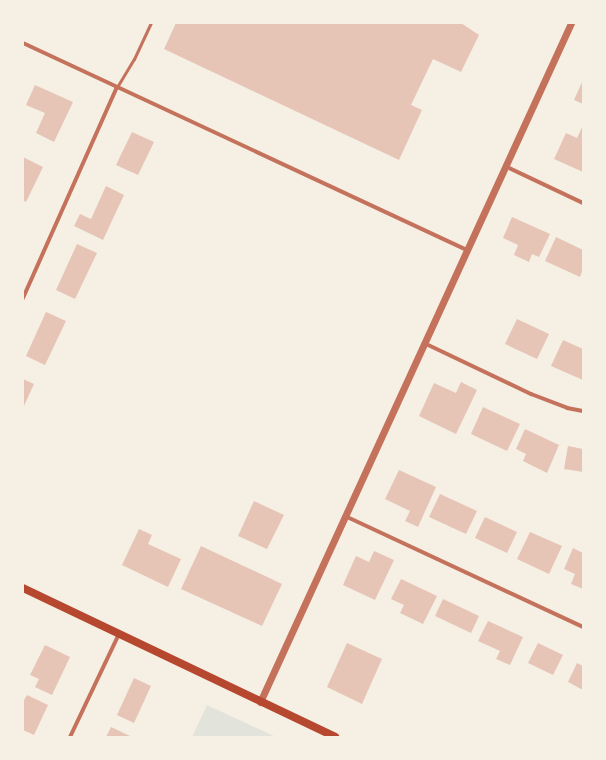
<!DOCTYPE html>
<style>
body{margin:0}
#map{position:relative;width:606px;height:760px;overflow:hidden;background:#f6efe4;font-family:"Open Sans",sans-serif}
div>[style]{position:absolute}
.green>*{inset:0;background:#e2e4dc}
.building>*{inset:0;background:#e6c5b7}
.service>*{height:3px;margin:-1.5px;padding:0 1.5px;transform-origin:1.5px;border-radius:1.5px;background:#c5725c}
.minor>*{height:4px;margin:-2px;padding:0 2px;transform-origin:2px;border-radius:2px;background:#c5725c}
.tertiary>*{height:7px;margin:-3.5px;padding:0 3.5px;transform-origin:3.5px;border-radius:3.5px;background:#c5725c}
.secondary>*{height:8px;margin:-4px;padding:0 4px;transform-origin:4px;border-radius:4px;background:#b5482f}
span{translate:-50% -50%;white-space:nowrap;text-align:center;line-height:1.15;-webkit-text-stroke:4px #f6efe4;paint-order:stroke}
.frame{position:absolute;inset:0;border:24px solid #f6efe4;pointer-events:none}
</style>
<div id="map">
<div class="green">
<div style="clip-path:polygon(207px 705px,276px 737px,192px 737px)"></div>
</div>
<div class="building">
<div style="clip-path:polygon(176px 23px,461px 23px,479px 35px,461px 72px,433px 59px,411px 105px,422px 110px,399px 160px,164px 49px)"></div>
<div style="clip-path:polygon(583px 80px,583px 104px,574px 100px)"></div>
<div style="clip-path:polygon(35px 85px,73px 102px,54px 142px,36px 133px,45px 113px,26px 105px)"></div>
<div style="clip-path:polygon(583px 125px,583px 172px,554px 159px,566px 133px,577px 138px)"></div>
<div style="clip-path:polygon(132px 132px,154px 142px,138px 175px,116px 165px)"></div>
<div style="clip-path:polygon(23px 157px,43px 167px,26px 202px,23px 200px)"></div>
<div style="clip-path:polygon(106px 186px,124px 195px,103px 240px,74px 226px,80px 214px,91px 219px)"></div>
<div style="clip-path:polygon(512px 217px,550px 234px,539px 257px,532px 254px,529px 262px,514px 255px,518px 245px,503px 238px)"></div>
<div style="clip-path:polygon(556px 237px,583px 250px,583px 269px,580px 277px,545px 261px)"></div>
<div style="clip-path:polygon(77px 244px,97px 253px,75px 299px,56px 290px)"></div>
<div style="clip-path:polygon(46px 312px,66px 321px,45px 365px,26px 356px)"></div>
<div style="clip-path:polygon(517px 319px,549px 334px,537px 359px,505px 344px)"></div>
<div style="clip-path:polygon(563px 340px,583px 349px,583px 380px,551px 366px)"></div>
<div style="clip-path:polygon(23px 379px,34px 384px,23px 408px)"></div>
<div style="clip-path:polygon(461px 382px,477px 390px,456px 434px,419px 416px,434px 383px,456px 393px)"></div>
<div style="clip-path:polygon(483px 407px,520px 424px,507px 451px,471px 434px)"></div>
<div style="clip-path:polygon(525px 429px,559px 445px,547px 473px,523px 461px,526px 454px,516px 449px)"></div>
<div style="clip-path:polygon(568px 446px,583px 449px,583px 472px,564px 469px)"></div>
<div style="clip-path:polygon(399px 470px,436px 487px,418px 527px,405px 521px,410px 511px,385px 499px)"></div>
<div style="clip-path:polygon(440px 494px,477px 511px,466px 534px,429px 517px)"></div>
<div style="clip-path:polygon(254px 501px,284px 515px,267px 549px,238px 536px)"></div>
<div style="clip-path:polygon(485px 517px,517px 532px,507px 553px,475px 538px)"></div>
<div style="clip-path:polygon(139px 529px,152px 535px,148px 544px,181px 559px,168px 587px,122px 565px)"></div>
<div style="clip-path:polygon(530px 532px,562px 546px,549px 574px,517px 559px)"></div>
<div style="clip-path:polygon(201px 546px,282px 584px,262px 626px,181px 589px)"></div>
<div style="clip-path:polygon(573px 548px,583px 553px,583px 589px,571px 584px,575px 574px,564px 569px)"></div>
<div style="clip-path:polygon(374px 551px,394px 560px,375px 600px,343px 585px,356px 556px,369px 562px)"></div>
<div style="clip-path:polygon(401px 579px,437px 596px,423px 624px,400px 613px,404px 605px,391px 599px)"></div>
<div style="clip-path:polygon(443px 599px,479px 616px,471px 633px,435px 616px)"></div>
<div style="clip-path:polygon(488px 621px,523px 637px,510px 665px,496px 659px,500px 651px,478px 641px)"></div>
<div style="clip-path:polygon(347px 643px,382px 659px,362px 704px,327px 687px)"></div>
<div style="clip-path:polygon(538px 643px,563px 655px,553px 675px,528px 663px)"></div>
<div style="clip-path:polygon(45px 645px,70px 657px,52px 695px,35px 687px,39px 679px,30px 675px)"></div>
<div style="clip-path:polygon(577px 663px,583px 666px,583px 690px,568px 682px)"></div>
<div style="clip-path:polygon(134px 678px,151px 686px,134px 723px,117px 715px)"></div>
<div style="clip-path:polygon(27px 695px,48px 705px,34px 735px,23px 730px,23px 702px)"></div>
<div style="clip-path:polygon(111px 727px,130px 736px,130px 737px,106px 737px)"></div>
</div>
<div class="service">
<div style="left:117px;top:87px;width:33px;rotate:-59deg"></div>
<div style="left:134px;top:59px;width:40px;rotate:-65deg"></div>
</div>
<div class="minor">
<div style="left:23px;top:43px;width:490px;rotate:25deg"></div>
<div style="left:505px;top:166px;width:86px;rotate:25.4deg"></div>
<div style="left:23px;top:298px;width:231px;rotate:-66deg"></div>
<div style="left:424px;top:343px;width:119px;rotate:25.5deg"></div>
<div style="left:531px;top:394px;width:39px;rotate:21deg"></div>
<div style="left:567px;top:408px;width:16px;rotate:11deg"></div>
<div style="left:345px;top:516px;width:263px;rotate:25deg"></div>
<div style="left:70px;top:737px;width:114px;rotate:-64.6deg"></div>
</div>
<div class="tertiary">
<div style="left:260px;top:702px;width:747px;rotate:-65.39deg"></div>
</div>
<div class="secondary">
<div style="left:23px;top:588px;width:346px;rotate:25.5deg"></div>
</div>
<div class="frame"></div>
</div>
